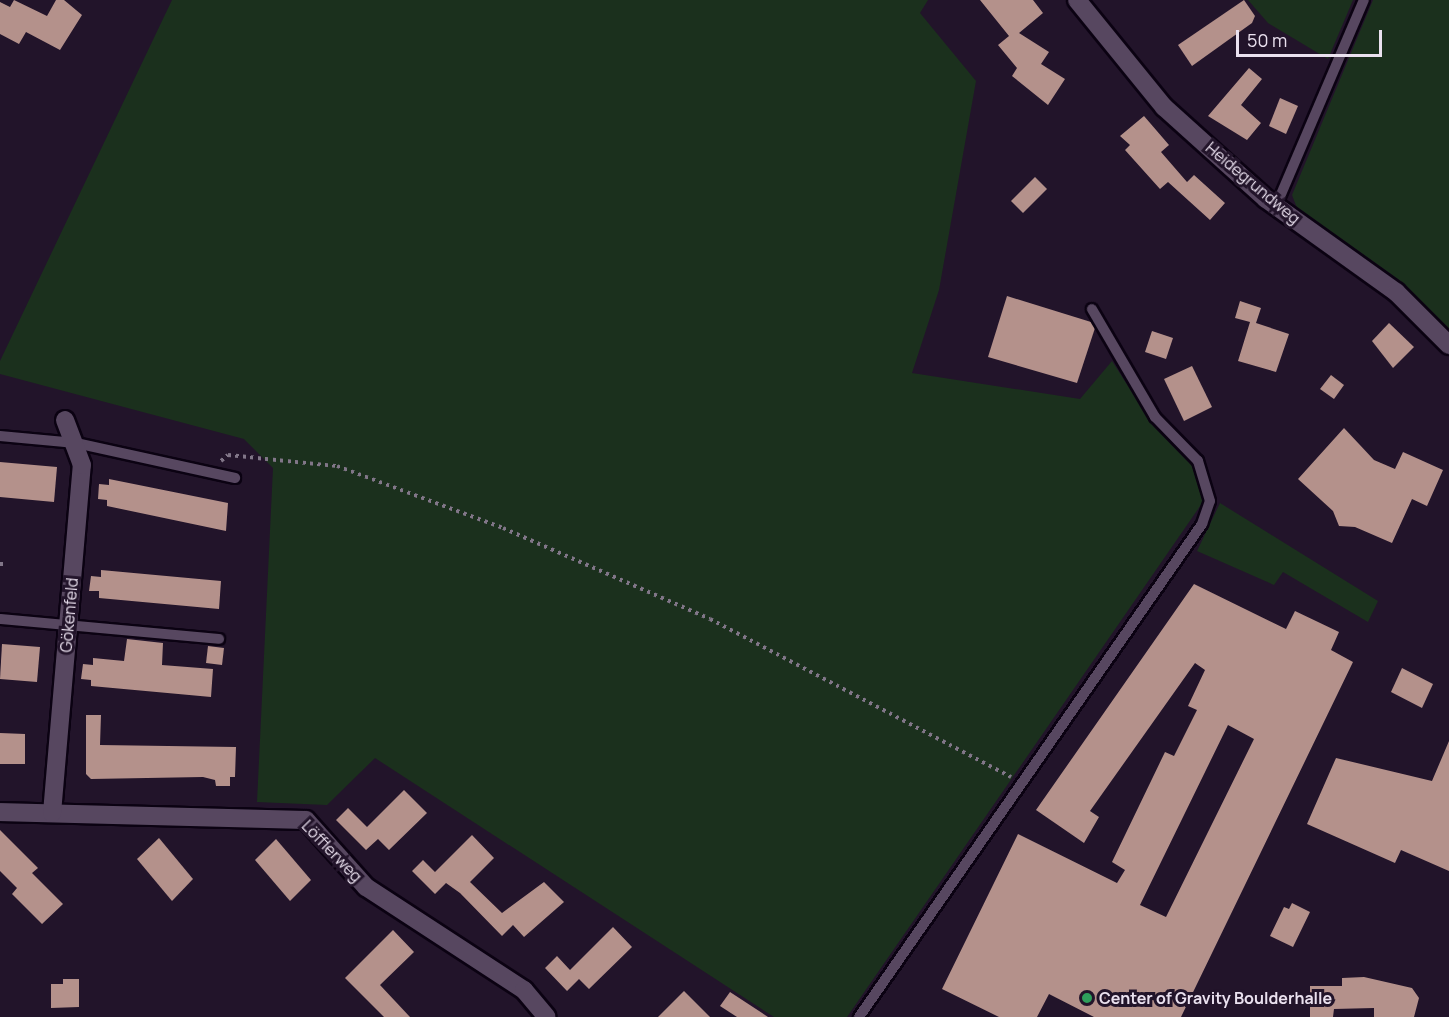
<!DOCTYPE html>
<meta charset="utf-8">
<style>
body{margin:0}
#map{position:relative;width:1449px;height:1017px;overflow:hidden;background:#22142a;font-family:Manrope,sans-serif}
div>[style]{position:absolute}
.green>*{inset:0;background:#1b301d}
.building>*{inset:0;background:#b4918b}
.path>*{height:4px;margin-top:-2px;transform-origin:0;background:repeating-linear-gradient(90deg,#817688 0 3px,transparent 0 7.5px)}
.roads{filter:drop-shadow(2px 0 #0b0212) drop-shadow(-2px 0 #0b0212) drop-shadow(0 2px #0b0212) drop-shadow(0 -2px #0b0212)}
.lane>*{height:10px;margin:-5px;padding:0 5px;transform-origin:5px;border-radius:5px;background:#574760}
.street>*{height:18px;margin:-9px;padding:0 9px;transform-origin:9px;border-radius:9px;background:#574760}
.dots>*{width:16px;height:16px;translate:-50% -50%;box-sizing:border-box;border:3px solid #22142a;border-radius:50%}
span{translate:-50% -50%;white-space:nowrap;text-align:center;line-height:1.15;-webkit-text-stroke:6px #22142a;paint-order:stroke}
.street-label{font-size:16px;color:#eae1ef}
.poi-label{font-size:16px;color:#eae1ef;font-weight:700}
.left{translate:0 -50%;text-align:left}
.scale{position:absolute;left:1236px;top:30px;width:146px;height:27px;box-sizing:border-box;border:3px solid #eae1ef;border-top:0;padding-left:8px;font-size:18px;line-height:21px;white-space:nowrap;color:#eae1ef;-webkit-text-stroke:4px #22142a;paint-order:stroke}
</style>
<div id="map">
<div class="green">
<div style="clip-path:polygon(172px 0,928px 0,920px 13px,976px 81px,939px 290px,912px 373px,1080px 399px,1112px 361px,1150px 420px,1193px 465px,1205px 499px,847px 1017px,774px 1017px,375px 758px,327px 805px,257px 802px,273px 468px,244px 439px,0 374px,0 361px)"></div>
<div style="clip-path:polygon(1248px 0,1353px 0,1328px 59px,1268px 23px)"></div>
<div style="clip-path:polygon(1373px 0,1449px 0,1449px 337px,1401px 286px,1297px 208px,1292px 195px)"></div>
<div style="clip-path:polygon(1220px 503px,1378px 601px,1368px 622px,1283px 572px,1274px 585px,1197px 551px)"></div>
</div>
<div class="building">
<div style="clip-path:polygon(14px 0,47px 16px,56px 0,64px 0,82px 15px,60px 50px,26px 32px,19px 44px,0 34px,0 2px,10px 7px)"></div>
<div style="clip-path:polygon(980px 0,1033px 0,1043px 13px,1019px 33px,1049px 52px,1041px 64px,1065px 79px,1048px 105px,1012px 76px,1017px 68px,998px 45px,1009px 36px)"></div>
<div style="clip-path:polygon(1244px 0,1255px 16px,1252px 23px,1192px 66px,1178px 45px)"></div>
<div style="clip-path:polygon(1249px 68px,1262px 79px,1241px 105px,1261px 123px,1247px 140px,1208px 116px)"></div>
<div style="clip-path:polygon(1280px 98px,1298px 106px,1286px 134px,1269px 126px)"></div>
<div style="clip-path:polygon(1144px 116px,1169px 145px,1161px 152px,1187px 182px,1194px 175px,1225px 203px,1210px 220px,1168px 182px,1160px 189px,1125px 150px,1130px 145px,1120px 136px)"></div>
<div style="clip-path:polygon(1035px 177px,1047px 189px,1023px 213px,1011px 201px)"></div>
<div style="clip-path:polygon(1007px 296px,1091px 322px,1095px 328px,1077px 383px,988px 357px)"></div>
<div style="clip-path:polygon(1240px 301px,1261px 308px,1256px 323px,1289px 334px,1276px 372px,1238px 361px,1250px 322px,1235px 318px)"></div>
<div style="clip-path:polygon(1389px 323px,1414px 347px,1393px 368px,1372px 341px)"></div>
<div style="clip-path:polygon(1152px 331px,1173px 338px,1166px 359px,1145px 352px)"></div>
<div style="clip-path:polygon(1192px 366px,1212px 407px,1184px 421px,1164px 379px)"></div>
<div style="clip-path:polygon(1331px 375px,1344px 385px,1334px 399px,1320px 389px)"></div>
<div style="clip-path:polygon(1344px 428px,1374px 460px,1395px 469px,1403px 452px,1443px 470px,1427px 506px,1412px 499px,1392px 543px,1355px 527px,1339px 526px,1333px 511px,1298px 479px)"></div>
<div style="clip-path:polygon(0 462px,57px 467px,54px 502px,0 497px)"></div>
<div style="clip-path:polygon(109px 479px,228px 503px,226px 531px,107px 506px,107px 500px,98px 499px,99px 484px,109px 485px)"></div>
<div style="clip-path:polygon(101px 570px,221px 581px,219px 609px,99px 598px,99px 591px,89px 591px,91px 576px,101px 577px)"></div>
<div style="clip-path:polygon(evenodd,1194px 584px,1286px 629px,1295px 611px,1339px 632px,1331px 650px,1353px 662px,1181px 1017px,1094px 1017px,1049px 994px,1037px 1017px,999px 1017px,942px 989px,1018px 834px,1117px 883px,1125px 870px,1112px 862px,1165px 752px,1174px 756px,1197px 710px,1188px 706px,1205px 670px,1195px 663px,1090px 811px,1099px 817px,1084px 843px,1036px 810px,1194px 584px,1228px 725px,1254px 739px,1166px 917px,1140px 905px,1228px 725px)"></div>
<div style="clip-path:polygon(127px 639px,163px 643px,162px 665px,213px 669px,211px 697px,91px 686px,91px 680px,81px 679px,83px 664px,93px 665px,93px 658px,124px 661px)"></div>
<div style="clip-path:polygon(2px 644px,40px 647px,37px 682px,0 679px)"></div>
<div style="clip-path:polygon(208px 646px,224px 648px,222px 665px,206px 663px)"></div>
<div style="clip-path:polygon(1402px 668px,1433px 684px,1422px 708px,1391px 692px)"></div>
<div style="clip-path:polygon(86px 715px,101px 715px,100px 745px,236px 747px,235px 777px,230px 777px,230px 786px,216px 786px,215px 780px,203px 777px,91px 779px,86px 774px)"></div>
<div style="clip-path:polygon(0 733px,25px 734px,25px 764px,0 764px)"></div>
<div style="clip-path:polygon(1449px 741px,1449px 871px,1401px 850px,1395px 863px,1307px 824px,1336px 758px,1432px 781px)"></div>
<div style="clip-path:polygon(404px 790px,427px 813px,389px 850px,378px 839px,366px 850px,336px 820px,348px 808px,367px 827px)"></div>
<div style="clip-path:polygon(0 830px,38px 868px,32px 873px,63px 904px,42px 924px,12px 894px,17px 888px,0 871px)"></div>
<div style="clip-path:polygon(472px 835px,494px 858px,470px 882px,502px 913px,544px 882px,564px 902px,524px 937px,513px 925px,502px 936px,460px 893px,446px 883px,435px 894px,412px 871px,423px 860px,435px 872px)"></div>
<div style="clip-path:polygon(159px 838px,193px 879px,172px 901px,137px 859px)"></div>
<div style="clip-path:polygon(276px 839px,311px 880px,290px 901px,255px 860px)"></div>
<div style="clip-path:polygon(1292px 903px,1310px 912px,1293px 947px,1270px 936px,1284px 907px,1289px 909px)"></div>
<div style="clip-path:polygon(613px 927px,632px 947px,589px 989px,579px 979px,567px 991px,545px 968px,557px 956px,570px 970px)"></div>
<div style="clip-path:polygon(393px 930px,414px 952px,380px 985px,410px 1017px,384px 1017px,345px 978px)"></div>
<div style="clip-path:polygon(1364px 977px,1412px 988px,1419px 998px,1414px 1017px,1374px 1017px,1374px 1008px,1334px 1009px,1333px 1017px,1310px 1017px,1310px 986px,1342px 986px,1342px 978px)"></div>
<div style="clip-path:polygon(63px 979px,79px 979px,79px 1007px,51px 1008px,51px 984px,63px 984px)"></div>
<div style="clip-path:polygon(684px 991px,710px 1017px,658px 1017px)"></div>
<div style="clip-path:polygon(730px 992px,768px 1017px,737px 1017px,720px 1006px)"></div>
</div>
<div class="path">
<div style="left:221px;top:461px;width:9px;rotate:-41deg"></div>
<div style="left:228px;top:455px;width:110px;rotate:5.8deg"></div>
<div style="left:337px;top:466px;width:177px;rotate:20.5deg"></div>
<div style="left:503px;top:528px;width:226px;rotate:23.7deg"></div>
<div style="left:710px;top:619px;width:340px;rotate:27.7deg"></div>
<div style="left:0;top:564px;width:5px"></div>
</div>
<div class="roads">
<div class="lane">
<div style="left:1276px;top:206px;width:224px;rotate:-66.9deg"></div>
<div style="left:0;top:436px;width:76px;rotate:5.3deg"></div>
<div style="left:76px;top:443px;width:163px;rotate:12.4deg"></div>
<div style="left:0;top:619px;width:220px;rotate:5.2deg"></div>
<div style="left:859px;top:1017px;width:601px;rotate:-55.17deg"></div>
<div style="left:1202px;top:524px;width:24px;rotate:-71deg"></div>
<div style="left:1210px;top:501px;width:42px;rotate:-106.7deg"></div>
<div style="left:1198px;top:461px;width:62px;rotate:-134.3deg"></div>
<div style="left:1155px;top:417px;width:125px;rotate:-120.3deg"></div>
</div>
<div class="street">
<div style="left:1077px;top:0;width:138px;rotate:50.9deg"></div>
<div style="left:1164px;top:107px;width:137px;rotate:42deg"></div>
<div style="left:1266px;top:199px;width:160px;rotate:35.6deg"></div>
<div style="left:1396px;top:292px;width:75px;rotate:45deg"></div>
<div style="left:0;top:812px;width:306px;rotate:1.5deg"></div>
<div style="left:306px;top:820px;width:90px;rotate:48.2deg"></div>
<div style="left:366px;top:887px;width:189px;rotate:33.1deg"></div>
<div style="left:524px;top:990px;width:35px;rotate:50deg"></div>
<div style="left:52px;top:813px;width:349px;rotate:-85.1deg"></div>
<div style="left:82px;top:465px;width:48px;rotate:-110.7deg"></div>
</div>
</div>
<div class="dots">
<div style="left:1087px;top:998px;background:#2e9e5b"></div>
</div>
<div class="street-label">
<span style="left:1253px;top:183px;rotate:40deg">Heidegrundweg</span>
<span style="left:69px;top:615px;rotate:-85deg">Gökenfeld</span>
<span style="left:332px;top:851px;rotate:46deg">Löfflerweg</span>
</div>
<div class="poi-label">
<span class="left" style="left:1099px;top:998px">Center of Gravity Boulderhalle</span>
</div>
<div class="scale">50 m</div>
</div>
